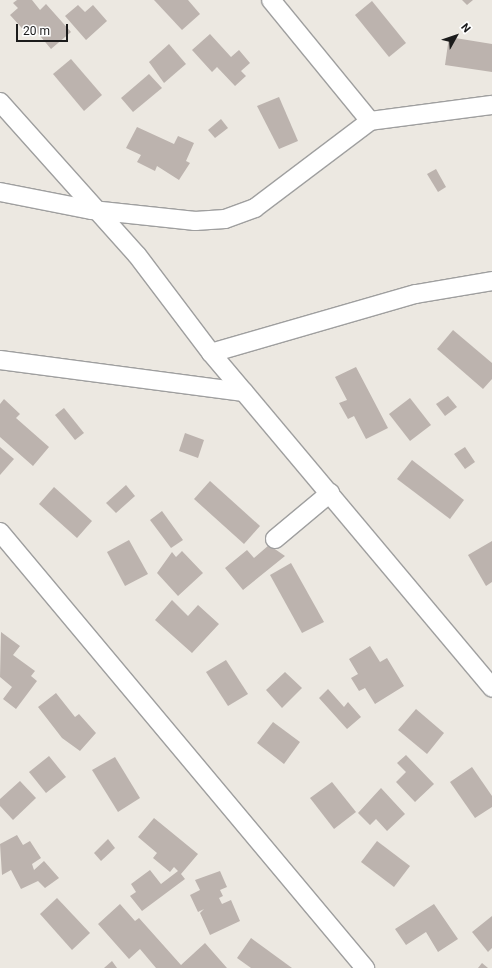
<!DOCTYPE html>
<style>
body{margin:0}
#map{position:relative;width:492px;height:968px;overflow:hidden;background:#ece8e1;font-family:Roboto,sans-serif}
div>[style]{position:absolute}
.building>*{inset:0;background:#bcb3ae}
.roads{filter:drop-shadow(1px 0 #9f9f9f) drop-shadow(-1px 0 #9f9f9f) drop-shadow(0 1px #9f9f9f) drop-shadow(0 -1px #9f9f9f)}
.street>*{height:18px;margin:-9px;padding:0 9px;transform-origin:9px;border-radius:9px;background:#fff}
span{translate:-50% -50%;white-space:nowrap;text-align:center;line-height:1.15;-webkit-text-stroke:3.5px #fff;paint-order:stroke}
.north{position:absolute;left:436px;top:16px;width:40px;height:40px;-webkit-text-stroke:3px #fff;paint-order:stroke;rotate:50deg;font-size:11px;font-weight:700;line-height:16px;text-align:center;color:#1b1b1b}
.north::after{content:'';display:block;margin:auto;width:14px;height:18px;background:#1b1b1b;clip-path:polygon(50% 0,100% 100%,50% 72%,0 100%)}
.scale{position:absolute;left:16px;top:24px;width:52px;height:18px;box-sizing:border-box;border:2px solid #1b1b1b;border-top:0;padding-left:5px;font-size:12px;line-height:14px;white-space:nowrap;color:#1b1b1b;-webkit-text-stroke:3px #fff;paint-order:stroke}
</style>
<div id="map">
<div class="building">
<div style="clip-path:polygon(17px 0,32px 0,40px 10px,46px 4px,71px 32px,51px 49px,36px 31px,30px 37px,10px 15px,18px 8px,13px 3px)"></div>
<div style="clip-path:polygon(154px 0,188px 0,200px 14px,182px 30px)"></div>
<div style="clip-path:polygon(462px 0,473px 0,467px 5px)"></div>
<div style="clip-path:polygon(372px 1px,406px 43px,389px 57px,355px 15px)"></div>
<div style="clip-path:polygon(78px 5px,85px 12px,93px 5px,107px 21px,86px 40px,65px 16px)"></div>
<div style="clip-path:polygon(210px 34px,231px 57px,239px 50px,250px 63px,241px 71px,246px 76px,235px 86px,217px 67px,212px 72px,192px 50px)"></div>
<div style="clip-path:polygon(449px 37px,492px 44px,492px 72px,445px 65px)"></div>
<div style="clip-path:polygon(169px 44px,186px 64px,164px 83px,149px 62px)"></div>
<div style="clip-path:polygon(71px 59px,102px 95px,84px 111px,53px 74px)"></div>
<div style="clip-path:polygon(149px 74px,162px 88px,133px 112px,121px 98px)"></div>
<div style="clip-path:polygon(279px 97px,298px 141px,279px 149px,257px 106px)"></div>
<div style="clip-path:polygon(221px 119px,228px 128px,215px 138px,208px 130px)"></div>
<div style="clip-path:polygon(137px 127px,174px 144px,178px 136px,194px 143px,186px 161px,190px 163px,179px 180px,157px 166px,155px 171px,137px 162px,141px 155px,126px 148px)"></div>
<div style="clip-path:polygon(436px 169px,446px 187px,438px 192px,427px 174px)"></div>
<div style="clip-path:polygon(453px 330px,492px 363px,492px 379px,483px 389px,437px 349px)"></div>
<div style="clip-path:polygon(356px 367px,388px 428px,366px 439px,354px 416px,348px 419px,339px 403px,347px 400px,335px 377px)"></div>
<div style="clip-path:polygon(448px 396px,457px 407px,445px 416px,436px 404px)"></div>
<div style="clip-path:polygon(410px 398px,431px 425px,410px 441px,389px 414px)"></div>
<div style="clip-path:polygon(4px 399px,20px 414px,16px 418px,49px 447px,33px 466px,0 437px,0 404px)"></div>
<div style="clip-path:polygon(64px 408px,84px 433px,75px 440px,55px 415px)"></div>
<div style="clip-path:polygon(185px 433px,204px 440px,198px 458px,179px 451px)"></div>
<div style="clip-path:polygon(0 447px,14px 459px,0 475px)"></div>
<div style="clip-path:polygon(465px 447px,475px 462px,465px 469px,454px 454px)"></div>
<div style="clip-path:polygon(412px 460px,464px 500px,450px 519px,397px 479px)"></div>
<div style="clip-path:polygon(210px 481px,260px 526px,244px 544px,194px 499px)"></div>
<div style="clip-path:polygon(126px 485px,135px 496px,116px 513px,106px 503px)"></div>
<div style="clip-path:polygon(54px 487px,92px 521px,77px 538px,39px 504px)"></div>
<div style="clip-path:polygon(162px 511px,183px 540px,171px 548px,150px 520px)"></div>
<div style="clip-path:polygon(129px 540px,148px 574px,125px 586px,107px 552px)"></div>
<div style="clip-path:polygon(492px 541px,492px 582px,486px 586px,468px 555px)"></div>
<div style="clip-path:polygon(269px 545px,285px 556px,243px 590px,225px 568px,247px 550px,254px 558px)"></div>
<div style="clip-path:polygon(182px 551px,203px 573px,178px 596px,157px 573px,172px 552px,176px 557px)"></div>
<div style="clip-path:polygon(291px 563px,324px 622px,302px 633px,270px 575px)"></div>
<div style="clip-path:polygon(172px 600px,188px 616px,198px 605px,219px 624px,192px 653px,155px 620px)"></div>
<div style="clip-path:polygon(1px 632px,20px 646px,13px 655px,35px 671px,31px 676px,37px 681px,16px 709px,3px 699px,12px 687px,0 677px)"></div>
<div style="clip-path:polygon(370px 646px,380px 662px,387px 658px,404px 686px,375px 704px,365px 688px,359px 691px,351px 678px,358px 674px,349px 659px)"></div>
<div style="clip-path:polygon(226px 660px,248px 694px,228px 706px,206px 672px)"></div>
<div style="clip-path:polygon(285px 672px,302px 688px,282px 708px,266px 690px)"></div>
<div style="clip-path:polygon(328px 689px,344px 707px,348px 702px,361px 717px,347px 729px,319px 698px)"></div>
<div style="clip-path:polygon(56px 693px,75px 717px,79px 714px,96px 733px,80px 751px,62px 738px,38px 707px)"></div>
<div style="clip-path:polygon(416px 709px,444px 733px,427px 754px,398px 730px)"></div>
<div style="clip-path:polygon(273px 722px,300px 742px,284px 764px,257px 743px)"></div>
<div style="clip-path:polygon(406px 755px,434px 784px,415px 802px,396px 782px,406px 772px,397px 763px)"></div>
<div style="clip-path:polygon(49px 756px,66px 777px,46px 793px,29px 772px)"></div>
<div style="clip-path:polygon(115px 757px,140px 798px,118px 812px,92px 770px)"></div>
<div style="clip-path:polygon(472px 767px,492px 796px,492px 807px,475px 818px,450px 782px)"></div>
<div style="clip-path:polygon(20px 781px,36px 798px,13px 820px,0 806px,0 799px)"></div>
<div style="clip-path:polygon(332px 782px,356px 812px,334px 829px,310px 798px)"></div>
<div style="clip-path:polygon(381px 788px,405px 814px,387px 831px,376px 819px,370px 825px,358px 813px)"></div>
<div style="clip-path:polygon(154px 818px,198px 854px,181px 874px,185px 879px,142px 911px,130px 896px,136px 892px,131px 884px,150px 870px,161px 884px,178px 871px,174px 867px,170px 872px,153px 858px,157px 853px,138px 837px)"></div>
<div style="clip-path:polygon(17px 835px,23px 845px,30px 841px,41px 858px,32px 864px,34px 870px,44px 861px,59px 878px,45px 888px,38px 881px,21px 889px,11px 870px,2px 875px,0 844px)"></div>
<div style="clip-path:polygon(108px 839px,115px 848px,101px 861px,94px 853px)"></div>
<div style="clip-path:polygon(377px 841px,410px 866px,394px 887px,361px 862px)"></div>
<div style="clip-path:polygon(220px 871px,227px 887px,220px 890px,223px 896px,219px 898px,222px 904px,231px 900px,240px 921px,210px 935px,200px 913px,204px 909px,198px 912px,190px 895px,200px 890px,195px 880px)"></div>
<div style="clip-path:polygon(57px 898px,90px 933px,72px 950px,40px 914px)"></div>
<div style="clip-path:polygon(120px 904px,135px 921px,139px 918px,181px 965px,205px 943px,227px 968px,156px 968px,140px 949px,129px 959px,98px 924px)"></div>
<div style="clip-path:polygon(434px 904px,458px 939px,438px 952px,426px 932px,406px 945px,395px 929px)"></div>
<div style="clip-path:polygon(492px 916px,492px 948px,488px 952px,472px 932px)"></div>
<div style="clip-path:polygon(251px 938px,292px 968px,251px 968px,237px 958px)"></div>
<div style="clip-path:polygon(112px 961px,117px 968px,104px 968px)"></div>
<div style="clip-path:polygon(482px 963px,488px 968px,478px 968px)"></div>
</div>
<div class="roads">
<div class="street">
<div style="left:271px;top:0;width:156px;rotate:50.7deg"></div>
<div style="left:0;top:102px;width:205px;rotate:48.2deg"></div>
<div style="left:137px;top:255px;width:123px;rotate:52.9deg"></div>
<div style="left:0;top:192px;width:94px;rotate:11.1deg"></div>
<div style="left:92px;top:210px;width:104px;rotate:6.1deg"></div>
<div style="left:195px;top:221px;width:30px;rotate:-4deg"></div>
<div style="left:225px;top:219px;width:32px;rotate:-20deg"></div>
<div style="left:255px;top:208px;width:144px;rotate:-37.1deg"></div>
<div style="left:370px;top:121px;width:123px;rotate:-7.5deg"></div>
<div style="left:0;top:360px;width:246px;rotate:7.5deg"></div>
<div style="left:244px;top:392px;width:51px;rotate:-130.2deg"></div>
<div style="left:211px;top:353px;width:213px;rotate:-16.1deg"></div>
<div style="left:416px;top:294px;width:77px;rotate:-9.7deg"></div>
<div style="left:244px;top:392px;width:386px;rotate:50deg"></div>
<div style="left:0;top:532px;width:569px;rotate:50.07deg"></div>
<div style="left:275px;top:539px;width:72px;rotate:-39.9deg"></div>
</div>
</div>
<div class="north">N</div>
<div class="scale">20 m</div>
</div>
